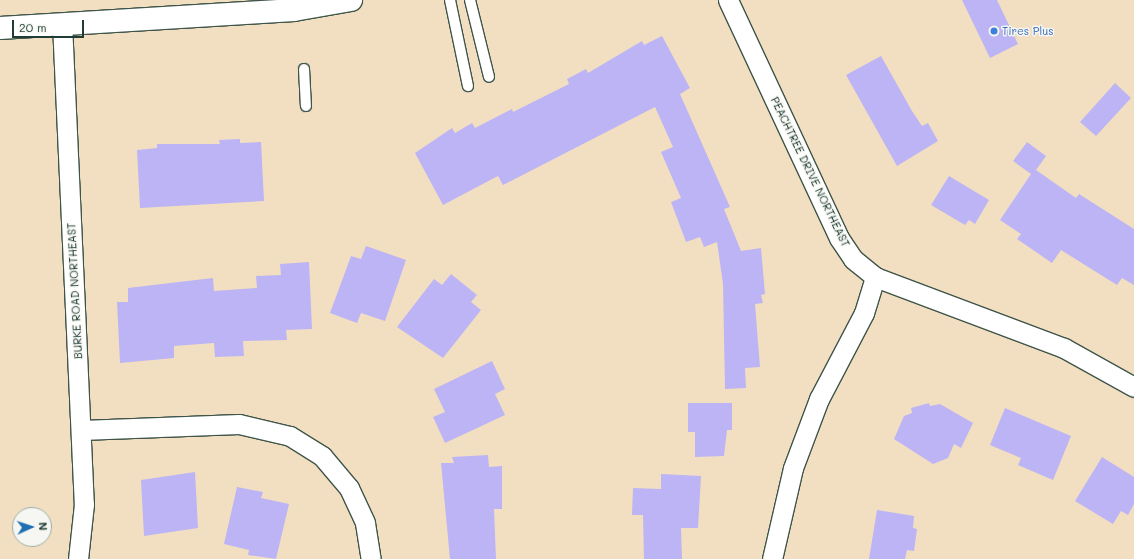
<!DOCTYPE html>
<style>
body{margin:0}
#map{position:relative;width:1134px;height:559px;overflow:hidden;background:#f2dfc2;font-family:Mali,sans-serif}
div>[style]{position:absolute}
.building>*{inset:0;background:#bcb4f4}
.roads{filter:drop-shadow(1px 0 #3f5549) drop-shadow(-1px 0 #3f5549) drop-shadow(0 1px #3f5549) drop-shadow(0 -1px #3f5549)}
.service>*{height:10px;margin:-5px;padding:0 5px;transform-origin:5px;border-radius:5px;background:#fff}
.minor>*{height:19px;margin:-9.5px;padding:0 9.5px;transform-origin:9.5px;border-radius:9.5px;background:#fff}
.secondary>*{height:22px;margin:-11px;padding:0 11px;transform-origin:11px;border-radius:11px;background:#fff}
.dots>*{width:11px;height:11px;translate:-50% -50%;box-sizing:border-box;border:2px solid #f6f6f2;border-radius:50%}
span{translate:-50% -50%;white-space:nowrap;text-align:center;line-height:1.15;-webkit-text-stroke:3px #f6f6f2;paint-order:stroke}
.shop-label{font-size:11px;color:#366cbe}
.left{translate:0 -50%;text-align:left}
.street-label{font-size:11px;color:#1f3d34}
.north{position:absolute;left:12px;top:507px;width:40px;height:40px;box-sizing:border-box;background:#f6f6f2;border:1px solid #a0aca6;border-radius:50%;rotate:87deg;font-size:11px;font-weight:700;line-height:16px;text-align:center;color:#1f3d34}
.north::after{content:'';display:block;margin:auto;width:14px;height:18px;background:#1f6fb2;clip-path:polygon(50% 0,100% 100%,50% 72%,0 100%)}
.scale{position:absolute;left:12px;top:20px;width:72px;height:18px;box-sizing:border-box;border:2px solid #1f3d34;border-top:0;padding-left:5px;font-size:12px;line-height:14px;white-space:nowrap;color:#1f3d34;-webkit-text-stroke:3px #f6f6f2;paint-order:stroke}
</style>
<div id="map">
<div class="building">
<div style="clip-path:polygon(962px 0,997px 0,1018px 44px,990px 58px)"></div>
<div style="clip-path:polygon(662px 36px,690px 88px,680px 94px,730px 207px,724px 209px,741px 251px,761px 248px,765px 294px,761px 295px,763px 303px,755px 304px,760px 367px,745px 368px,746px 388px,725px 389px,723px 284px,717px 242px,704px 247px,700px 237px,686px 242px,671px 202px,681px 198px,661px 152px,673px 147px,655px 107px,503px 185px,498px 176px,443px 205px,415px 153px,452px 128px,455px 133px,472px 123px,475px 128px,512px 109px,513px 112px,569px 84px,567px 79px,586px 69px,588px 73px,642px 41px,644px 45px)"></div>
<div style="clip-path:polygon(881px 56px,912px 111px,922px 126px,928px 123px,938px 141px,897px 166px,846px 75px)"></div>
<div style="clip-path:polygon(1115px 83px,1131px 98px,1096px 136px,1080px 122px)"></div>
<div style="clip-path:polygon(240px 139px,240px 143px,261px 142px,264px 201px,140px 208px,137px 150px,157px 148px,157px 144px,220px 144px,219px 140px)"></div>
<div style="clip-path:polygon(1027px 142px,1046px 156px,1036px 170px,1076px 198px,1079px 194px,1134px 229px,1134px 285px,1122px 278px,1117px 285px,1061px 250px,1052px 263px,1017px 239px,1021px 234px,1000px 220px,1031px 174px,1013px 161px)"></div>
<div style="clip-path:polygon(949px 176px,989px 200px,975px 224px,969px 220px,965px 225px,931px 205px)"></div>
<div style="clip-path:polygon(366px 246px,406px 260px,385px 321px,361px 313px,357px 323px,330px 313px,351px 256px,361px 259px)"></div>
<div style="clip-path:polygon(309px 262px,312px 329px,286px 330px,287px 340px,243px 341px,244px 356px,215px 357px,214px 343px,174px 346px,174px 358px,120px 363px,117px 302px,128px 302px,128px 288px,213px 278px,214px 291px,257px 288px,256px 276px,281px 275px,280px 264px)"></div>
<div style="clip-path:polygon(451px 274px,477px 295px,471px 302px,481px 310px,443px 358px,397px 327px,434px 279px,442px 285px)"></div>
<div style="clip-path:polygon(492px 361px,505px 389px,495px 394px,505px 415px,445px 443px,433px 417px,445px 412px,434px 389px)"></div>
<div style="clip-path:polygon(688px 403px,732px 403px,732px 430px,727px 430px,724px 456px,695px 457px,695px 432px,688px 432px)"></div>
<div style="clip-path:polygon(929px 403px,930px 406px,940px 404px,973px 423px,961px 448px,954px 444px,948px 458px,933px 464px,894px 439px,904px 416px,912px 413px,911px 408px)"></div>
<div style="clip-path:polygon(1005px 408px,1071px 436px,1053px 480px,1018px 465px,1021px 458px,990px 445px)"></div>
<div style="clip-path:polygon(488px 455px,489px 467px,502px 466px,502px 509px,494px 509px,496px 559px,450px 559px,441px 463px,454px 463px,452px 457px)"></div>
<div style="clip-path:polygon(1102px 457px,1134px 477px,1134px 504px,1128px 515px,1121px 511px,1113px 524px,1075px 501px)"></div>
<div style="clip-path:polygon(195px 472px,198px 528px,144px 536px,141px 480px)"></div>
<div style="clip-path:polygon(661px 474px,701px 476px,698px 528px,681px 528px,682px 559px,644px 559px,643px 515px,632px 515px,633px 488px,661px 489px)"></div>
<div style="clip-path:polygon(237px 487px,263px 492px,261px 498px,289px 504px,276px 559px,248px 555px,249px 550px,224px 544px)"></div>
<div style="clip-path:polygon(877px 510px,914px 516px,913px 528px,917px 529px,914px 551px,907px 550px,905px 559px,869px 559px)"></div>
</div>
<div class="roads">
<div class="service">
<div style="left:450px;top:0;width:88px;rotate:78.2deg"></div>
<div style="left:470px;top:0;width:79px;rotate:76.1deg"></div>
<div style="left:304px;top:69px;width:37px;rotate:87deg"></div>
</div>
<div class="minor">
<div style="left:728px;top:0;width:263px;rotate:65deg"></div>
<div style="left:839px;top:238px;width:25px;rotate:56deg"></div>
<div style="left:853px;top:259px;width:28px;rotate:39deg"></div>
<div style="left:875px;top:277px;width:202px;rotate:20.6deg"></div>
<div style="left:1064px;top:348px;width:80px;rotate:29.1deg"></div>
<div style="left:62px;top:23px;width:482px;rotate:87.4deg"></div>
<div style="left:84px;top:504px;width:55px;rotate:96.2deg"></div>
<div style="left:81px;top:430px;width:158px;rotate:-2.2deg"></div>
<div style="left:239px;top:424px;width:52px;rotate:13.2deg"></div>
<div style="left:290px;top:436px;width:38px;rotate:32deg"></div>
<div style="left:322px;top:456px;width:42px;rotate:49.8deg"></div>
<div style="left:349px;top:488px;width:38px;rotate:65deg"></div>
<div style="left:365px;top:523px;width:36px;rotate:81deg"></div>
<div style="left:772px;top:559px;width:93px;rotate:-77deg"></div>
<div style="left:793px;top:468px;width:74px;rotate:-69.4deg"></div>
<div style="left:819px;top:399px;width:97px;rotate:-62.4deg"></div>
<div style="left:864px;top:313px;width:38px;rotate:-73deg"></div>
</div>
<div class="secondary">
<div style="left:0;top:28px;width:295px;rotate:-3.5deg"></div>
<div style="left:294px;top:10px;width:58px;rotate:-10deg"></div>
</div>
</div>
<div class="dots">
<div style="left:994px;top:31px;background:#3f7fe0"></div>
</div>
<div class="shop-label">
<span class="left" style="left:1002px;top:31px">Tires Plus</span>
</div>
<div class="street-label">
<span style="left:810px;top:172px;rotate:64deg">PEACHTREE DRIVE NORTHEAST</span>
<span style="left:75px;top:291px;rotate:-93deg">BURKE ROAD NORTHEAST</span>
</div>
<div class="north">N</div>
<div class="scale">20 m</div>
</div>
